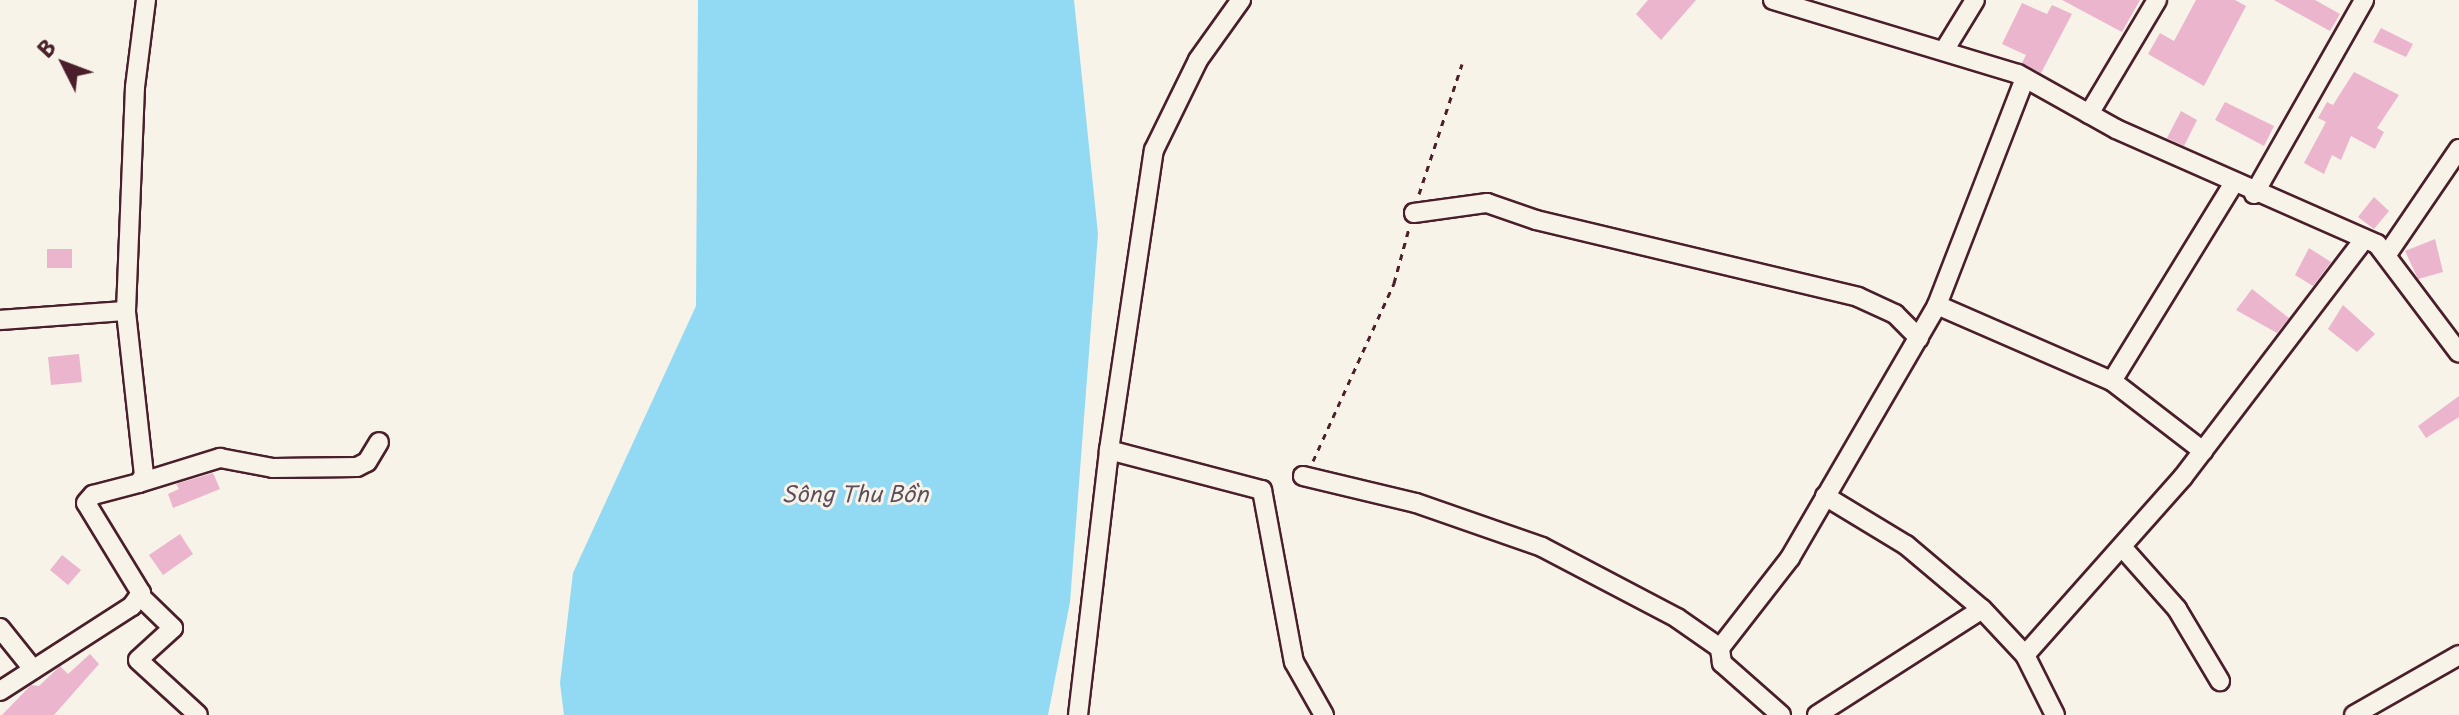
<!DOCTYPE html>
<meta charset="utf-8">
<style>
body{margin:0}
#map{position:relative;width:2459px;height:715px;overflow:hidden;background:#f7f3e8;font-family:"Playpen Sans",sans-serif}
div>[style]{position:absolute}
.water>*{inset:0;background:#92d9f3}
.building>*{inset:0;background:#ebb5ce}
.path>*{height:3px;margin-top:-1.5px;transform-origin:0;background:repeating-linear-gradient(90deg,#4a1f2b 0 6px,transparent 0 12px)}
.roads{filter:drop-shadow(2px 0 #4a1f2b) drop-shadow(-2px 0 #4a1f2b) drop-shadow(0 2px #4a1f2b) drop-shadow(0 -2px #4a1f2b)}
.minor>*{height:18px;margin:-9px;padding:0 9px;transform-origin:9px;border-radius:9px;background:#f7f3e8}
span{translate:-50% -50%;white-space:nowrap;text-align:center;line-height:1.15;-webkit-text-stroke:6px #f7f3e8;paint-order:stroke}
.water-label{font-size:22px;color:#5c4e5d;font-style:italic}
.north{position:absolute;left:24px;top:24px;width:80px;height:80px;-webkit-text-stroke:6px #f7f3e8;paint-order:stroke;rotate:312deg;font-size:22px;font-weight:700;line-height:32px;text-align:center;color:#4a1f2b}
.north::after{content:'';display:block;margin:auto;width:28px;height:36px;background:#4a1f2b;clip-path:polygon(50% 0,100% 100%,50% 72%,0 100%)}
</style>
<div id="map">
<div class="water">
<div style="clip-path:polygon(698px 0,1074px 0,1098px 234px,1070px 602px,1048px 715px,564px 715px,560px 683px,573px 573px,696px 306px)"></div>
</div>
<div class="building">
<div style="clip-path:polygon(1648px 0,1696px 0,1661px 40px,1636px 14px)"></div>
<div style="clip-path:polygon(2062px 0,2140px 0,2122px 32px)"></div>
<div style="clip-path:polygon(2196px 0,2235px 0,2246px 6px,2204px 86px,2148px 54px,2160px 33px,2174px 41px)"></div>
<div style="clip-path:polygon(2274px 0,2315px 0,2340px 14px,2330px 31px)"></div>
<div style="clip-path:polygon(2022px 3px,2047px 14px,2052px 5px,2072px 14px,2041px 73px,2022px 63px,2026px 55px,2002px 44px)"></div>
<div style="clip-path:polygon(2381px 28px,2413px 44px,2406px 57px,2373px 42px)"></div>
<div style="clip-path:polygon(2354px 72px,2399px 95px,2377px 128px,2384px 132px,2375px 149px,2351px 136px,2341px 160px,2332px 155px,2324px 174px,2304px 163px,2326px 122px,2318px 118px,2327px 102px,2333px 105px)"></div>
<div style="clip-path:polygon(2225px 102px,2274px 126px,2264px 146px,2215px 120px)"></div>
<div style="clip-path:polygon(2181px 111px,2197px 120px,2184px 146px,2167px 138px)"></div>
<div style="clip-path:polygon(2374px 197px,2389px 211px,2374px 229px,2358px 217px)"></div>
<div style="clip-path:polygon(2435px 239px,2443px 272px,2418px 279px,2405px 251px)"></div>
<div style="clip-path:polygon(2309px 248px,2331px 262px,2313px 286px,2295px 275px)"></div>
<div style="clip-path:polygon(47px 249px,72px 249px,72px 268px,47px 268px)"></div>
<div style="clip-path:polygon(2252px 289px,2289px 318px,2277px 333px,2236px 310px)"></div>
<div style="clip-path:polygon(2343px 305px,2375px 334px,2357px 352px,2328px 329px)"></div>
<div style="clip-path:polygon(79px 354px,82px 382px,51px 385px,48px 357px)"></div>
<div style="clip-path:polygon(2459px 396px,2459px 417px,2426px 438px,2418px 426px)"></div>
<div style="clip-path:polygon(213px 473px,220px 489px,173px 508px,168px 494px,179px 489px,176px 484px)"></div>
<div style="clip-path:polygon(180px 534px,193px 554px,163px 575px,149px 555px)"></div>
<div style="clip-path:polygon(62px 555px,81px 570px,68px 585px,50px 570px)"></div>
<div style="clip-path:polygon(90px 654px,99px 664px,54px 715px,2px 715px,31px 685px,39px 686px,60px 666px,68px 674px)"></div>
</div>
<div class="path">
<div style="left:1419px;top:194px;width:137px;rotate:-71.7deg"></div>
<div style="left:1313px;top:461px;width:196px;rotate:-65.5deg"></div>
<div style="left:1394px;top:283px;width:57px;rotate:-74.7deg"></div>
</div>
<div class="roads">
<div class="minor">
<div style="left:1773px;top:0;width:256px;rotate:16.8deg"></div>
<div style="left:2018px;top:74px;width:112px;rotate:29.3deg"></div>
<div style="left:2116px;top:129px;width:285px;rotate:23.8deg"></div>
<div style="left:2377px;top:244px;width:136px;rotate:53deg"></div>
<div style="left:1945px;top:49px;width:57px;rotate:-58.5deg"></div>
<div style="left:2089px;top:114px;width:133px;rotate:-59.2deg"></div>
<div style="left:2254px;top:194px;width:223px;rotate:-60.4deg"></div>
<div style="left:1414px;top:213px;width:74px;rotate:-7.8deg"></div>
<div style="left:1487px;top:203px;width:52px;rotate:19.1deg"></div>
<div style="left:1536px;top:220px;width:331px;rotate:13.4deg"></div>
<div style="left:1858px;top:297px;width:41px;rotate:24.7deg"></div>
<div style="left:1895px;top:314px;width:34px;rotate:45deg"></div>
<div style="left:2388px;top:253px;width:126px;rotate:-55.7deg"></div>
<div style="left:1937px;top:305px;width:191px;rotate:23.5deg"></div>
<div style="left:2112px;top:381px;width:115px;rotate:37.6deg"></div>
<div style="left:0;top:320px;width:126px;rotate:-4.1deg"></div>
<div style="left:2112px;top:381px;width:231px;rotate:-58.4deg"></div>
<div style="left:1109px;top:450px;width:158px;rotate:14.7deg"></div>
<div style="left:1262px;top:490px;width:175px;rotate:79.5deg"></div>
<div style="left:1294px;top:662px;width:61px;rotate:60.5deg"></div>
<div style="left:1303px;top:476px;width:116px;rotate:13.4deg"></div>
<div style="left:1416px;top:503px;width:133px;rotate:19.2deg"></div>
<div style="left:1542px;top:547px;width:153px;rotate:27.7deg"></div>
<div style="left:1677px;top:618px;width:52px;rotate:34.9deg"></div>
<div style="left:139px;top:483px;width:85px;rotate:-17.2deg"></div>
<div style="left:220px;top:458px;width:54px;rotate:10.7deg"></div>
<div style="left:273px;top:468px;width:84px;rotate:-0.7deg"></div>
<div style="left:357px;top:467px;width:11px;rotate:-27deg"></div>
<div style="left:367px;top:462px;width:23px;rotate:-59deg"></div>
<div style="left:1825px;top:496px;width:95px;rotate:31.2deg"></div>
<div style="left:1906px;top:545px;width:99px;rotate:40.1deg"></div>
<div style="left:1982px;top:609px;width:63px;rotate:46.9deg"></div>
<div style="left:2025px;top:655px;width:67px;rotate:63.4deg"></div>
<div style="left:2122px;top:547px;width:83px;rotate:48.4deg"></div>
<div style="left:2177px;top:609px;width:84px;rotate:59.2deg"></div>
<div style="left:140px;top:596px;width:46px;rotate:44.1deg"></div>
<div style="left:173px;top:628px;width:47px;rotate:137.6deg"></div>
<div style="left:138px;top:660px;width:81px;rotate:42.5deg"></div>
<div style="left:0;top:628px;width:53px;rotate:51.2deg"></div>
<div style="left:2025px;top:655px;width:238px;rotate:-48.4deg"></div>
<div style="left:2183px;top:477px;width:299px;rotate:-52.7deg"></div>
<div style="left:0;top:691px;width:157px;rotate:-32.8deg"></div>
<div style="left:132px;top:606px;width:16px;rotate:-55deg"></div>
<div style="left:141px;top:593px;width:105px;rotate:-121.4deg"></div>
<div style="left:86px;top:503px;width:11px;rotate:-49deg"></div>
<div style="left:93px;top:495px;width:48px;rotate:-14.6deg"></div>
<div style="left:139px;top:483px;width:9px;rotate:-58deg"></div>
<div style="left:144px;top:475px;width:165px;rotate:-96.3deg"></div>
<div style="left:126px;top:311px;width:224px;rotate:-87.7deg"></div>
<div style="left:135px;top:87px;width:88px;rotate:-82.8deg"></div>
<div style="left:1078px;top:715px;width:267px;rotate:-83.3deg"></div>
<div style="left:1109px;top:450px;width:303px;rotate:-81.5deg"></div>
<div style="left:1154px;top:150px;width:100px;rotate:-63.9deg"></div>
<div style="left:1198px;top:60px;width:74px;rotate:-54.4deg"></div>
<div style="left:1781px;top:715px;width:79px;rotate:-138.6deg"></div>
<div style="left:1722px;top:663px;width:15px;rotate:-98deg"></div>
<div style="left:1720px;top:648px;width:114px;rotate:-52.1deg"></div>
<div style="left:1790px;top:558px;width:293px;rotate:-59.8deg"></div>
<div style="left:1937px;top:305px;width:243px;rotate:-68.8deg"></div>
<div style="left:1817px;top:715px;width:196px;rotate:-32.7deg"></div>
<div style="left:2354px;top:715px;width:121px;rotate:-29.7deg"></div>
</div>
</div>
<div class="water-label">
<span style="left:855px;top:493px">Sông Thu Bồn</span>
</div>
<div class="north">B</div>
</div>
